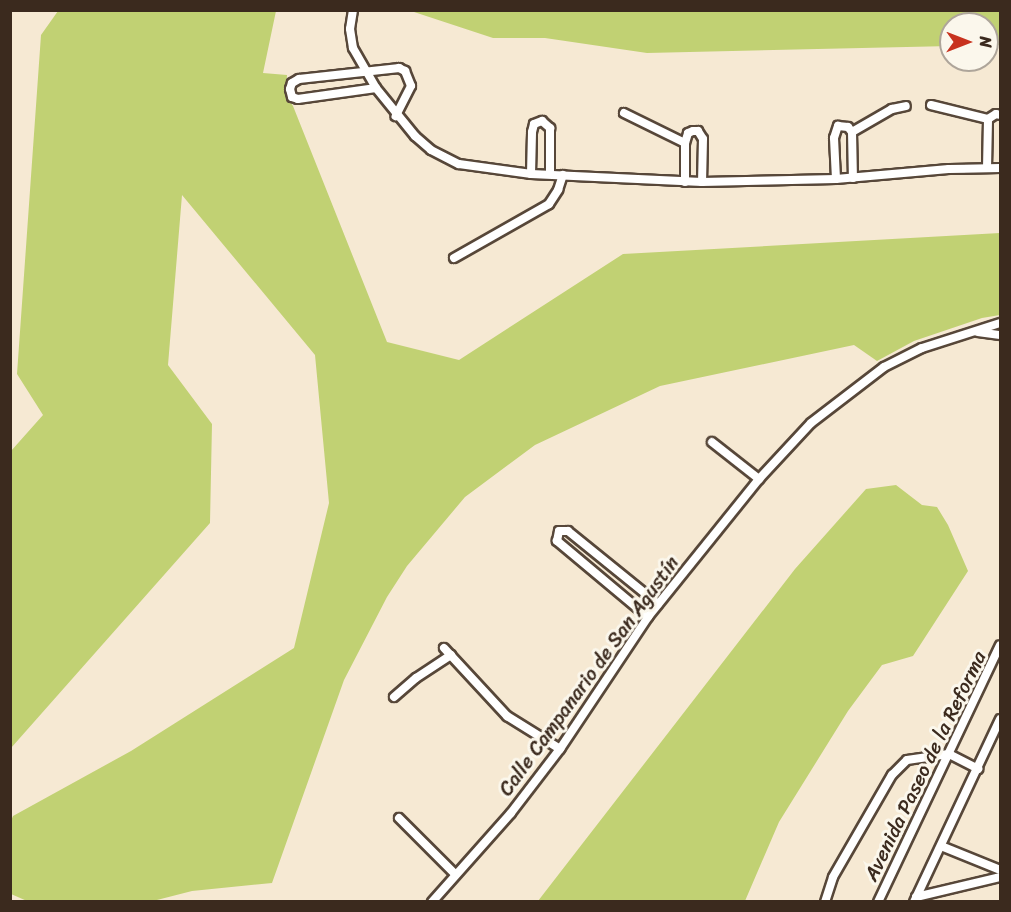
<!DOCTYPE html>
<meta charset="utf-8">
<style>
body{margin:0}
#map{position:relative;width:1011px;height:912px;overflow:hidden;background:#f6e9d3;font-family:Sriracha,sans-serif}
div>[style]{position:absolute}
.green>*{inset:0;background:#c1d173}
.roads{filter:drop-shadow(2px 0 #574739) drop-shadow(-2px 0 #574739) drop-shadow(0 2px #574739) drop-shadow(0 -2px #574739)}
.minor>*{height:8px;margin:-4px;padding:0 4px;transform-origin:4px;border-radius:4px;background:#fff}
span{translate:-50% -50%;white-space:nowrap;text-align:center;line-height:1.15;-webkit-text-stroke:6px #fbf7ec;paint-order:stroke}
.street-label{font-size:20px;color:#3b2a1e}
.frame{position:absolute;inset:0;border:12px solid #3b2a1e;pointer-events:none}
.north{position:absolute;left:939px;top:12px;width:60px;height:60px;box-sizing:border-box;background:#fbf7ec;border:2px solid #aea59a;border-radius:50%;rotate:90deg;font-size:16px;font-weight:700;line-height:24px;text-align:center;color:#3b2a1e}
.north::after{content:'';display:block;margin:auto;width:21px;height:27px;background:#c8321e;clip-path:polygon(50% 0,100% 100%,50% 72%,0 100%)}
</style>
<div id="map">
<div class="green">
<div style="clip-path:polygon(58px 11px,276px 11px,263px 73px,287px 75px,286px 95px,293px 106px,387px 342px,459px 360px,623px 254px,1000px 233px,1000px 315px,982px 318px,914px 341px,877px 361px,854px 345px,660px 386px,535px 445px,465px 497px,407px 566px,387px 597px,344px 680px,272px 883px,192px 891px,153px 901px,27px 901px,11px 894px,10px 823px,13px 816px,131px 751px,294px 648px,329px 503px,315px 355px,182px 195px,168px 365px,212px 424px,210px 523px,11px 748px,11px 451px,43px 415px,17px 374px,41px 35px)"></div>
<div style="clip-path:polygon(411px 11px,1000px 11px,1000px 45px,987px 46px,987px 24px,951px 24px,951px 46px,647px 53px,545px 38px,493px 38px)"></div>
<div style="clip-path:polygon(896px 485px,922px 505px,937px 507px,948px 525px,968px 571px,913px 656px,882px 665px,848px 711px,779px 822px,745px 901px,538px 901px,795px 569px,866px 489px)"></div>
</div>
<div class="roads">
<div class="minor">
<div style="left:353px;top:10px;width:19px;rotate:99deg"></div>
<div style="left:350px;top:29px;width:19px;rotate:81deg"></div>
<div style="left:353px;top:48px;width:46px;rotate:60.1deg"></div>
<div style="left:376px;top:88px;width:62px;rotate:50.9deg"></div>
<div style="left:415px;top:136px;width:21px;rotate:41deg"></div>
<div style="left:431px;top:150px;width:31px;rotate:27deg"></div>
<div style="left:459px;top:164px;width:73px;rotate:7.9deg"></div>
<div style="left:531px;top:174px;width:171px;rotate:2.7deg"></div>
<div style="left:702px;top:182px;width:134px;rotate:-1.3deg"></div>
<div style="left:836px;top:179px;width:113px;rotate:-5.1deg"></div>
<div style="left:949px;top:169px;width:51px;rotate:-1.1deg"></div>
<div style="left:376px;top:88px;width:79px;rotate:172deg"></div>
<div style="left:298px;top:99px;width:6px;rotate:-162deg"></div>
<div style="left:292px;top:97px;width:8px;rotate:-104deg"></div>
<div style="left:290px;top:89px;width:6px;rotate:-72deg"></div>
<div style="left:292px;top:83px;width:8px;rotate:-30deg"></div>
<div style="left:299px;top:79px;width:101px;rotate:-6.3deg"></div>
<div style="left:399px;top:68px;width:7px;rotate:27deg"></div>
<div style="left:405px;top:71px;width:16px;rotate:68deg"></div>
<div style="left:411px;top:86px;width:34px;rotate:117deg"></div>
<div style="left:931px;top:105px;width:59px;rotate:13.8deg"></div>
<div style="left:624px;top:113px;width:68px;rotate:26.2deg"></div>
<div style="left:852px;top:132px;width:46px;rotate:-29.9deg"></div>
<div style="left:892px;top:109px;width:14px;rotate:-12deg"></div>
<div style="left:987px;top:168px;width:49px;rotate:-88.8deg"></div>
<div style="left:988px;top:119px;width:9px;rotate:-32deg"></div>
<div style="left:996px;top:114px;width:4px;rotate:14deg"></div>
<div style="left:531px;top:174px;width:42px;rotate:-88.6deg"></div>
<div style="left:532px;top:132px;width:8px;rotate:-76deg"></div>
<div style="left:534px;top:124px;width:9px;rotate:-21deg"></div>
<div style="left:542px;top:121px;width:11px;rotate:41deg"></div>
<div style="left:550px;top:128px;width:46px;rotate:90deg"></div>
<div style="left:836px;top:179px;width:41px;rotate:-92.8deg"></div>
<div style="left:834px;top:138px;width:13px;rotate:-72deg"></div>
<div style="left:838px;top:126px;width:10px;rotate:6deg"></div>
<div style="left:848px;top:127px;width:6px;rotate:51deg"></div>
<div style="left:852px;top:132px;width:46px;rotate:88.8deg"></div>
<div style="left:685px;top:182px;width:39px;rotate:-90deg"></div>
<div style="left:685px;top:143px;width:10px;rotate:-73deg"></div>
<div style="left:688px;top:133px;width:5px;rotate:-22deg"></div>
<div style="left:693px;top:131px;width:5px"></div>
<div style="left:698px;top:131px;width:9px;rotate:58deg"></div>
<div style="left:703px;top:139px;width:43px;rotate:91.3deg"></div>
<div style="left:454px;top:258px;width:109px;rotate:-29.6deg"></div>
<div style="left:549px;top:204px;width:17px;rotate:-57deg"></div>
<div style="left:558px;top:190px;width:16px;rotate:-72deg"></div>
<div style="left:978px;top:332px;width:22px;rotate:8deg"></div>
<div style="left:712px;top:442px;width:60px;rotate:38.2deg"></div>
<div style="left:648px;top:617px;width:119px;rotate:-140.1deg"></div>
<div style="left:557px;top:541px;width:10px;rotate:-79deg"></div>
<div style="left:559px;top:531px;width:9px"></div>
<div style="left:568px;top:531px;width:116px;rotate:39deg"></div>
<div style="left:444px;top:648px;width:93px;rotate:47.2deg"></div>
<div style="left:507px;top:716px;width:62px;rotate:31.9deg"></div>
<div style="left:394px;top:697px;width:29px;rotate:-41deg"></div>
<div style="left:416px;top:678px;width:42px;rotate:-33.3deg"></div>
<div style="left:399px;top:818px;width:79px;rotate:45deg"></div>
<div style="left:941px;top:846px;width:64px;rotate:22.1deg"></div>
<div style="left:916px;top:897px;width:86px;rotate:-13.4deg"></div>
<div style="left:432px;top:902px;width:119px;rotate:-48.4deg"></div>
<div style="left:511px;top:813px;width:81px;rotate:-52.6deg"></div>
<div style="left:560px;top:749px;width:159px;rotate:-56.3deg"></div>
<div style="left:648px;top:617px;width:177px;rotate:-51.2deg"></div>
<div style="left:759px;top:479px;width:76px;rotate:-47.1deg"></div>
<div style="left:811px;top:423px;width:92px;rotate:-37.5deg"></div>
<div style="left:884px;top:367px;width:42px;rotate:-26.6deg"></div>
<div style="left:922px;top:348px;width:82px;rotate:-17.8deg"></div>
<div style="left:825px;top:902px;width:26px;rotate:-72deg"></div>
<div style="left:833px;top:877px;width:118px;rotate:-60deg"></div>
<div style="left:892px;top:775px;width:21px;rotate:-45deg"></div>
<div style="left:907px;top:760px;width:42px;rotate:-8.1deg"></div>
<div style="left:949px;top:754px;width:33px;rotate:27deg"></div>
<div style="left:878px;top:902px;width:284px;rotate:-64.6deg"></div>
<div style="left:914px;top:902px;width:202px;rotate:-64.8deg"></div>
</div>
</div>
<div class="street-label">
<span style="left:589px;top:676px;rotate:-54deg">Calle Campanario de San Agustín</span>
<span style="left:925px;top:766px;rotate:-64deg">Avenida Paseo de la Reforma</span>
</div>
<div class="frame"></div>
<div class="north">N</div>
</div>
